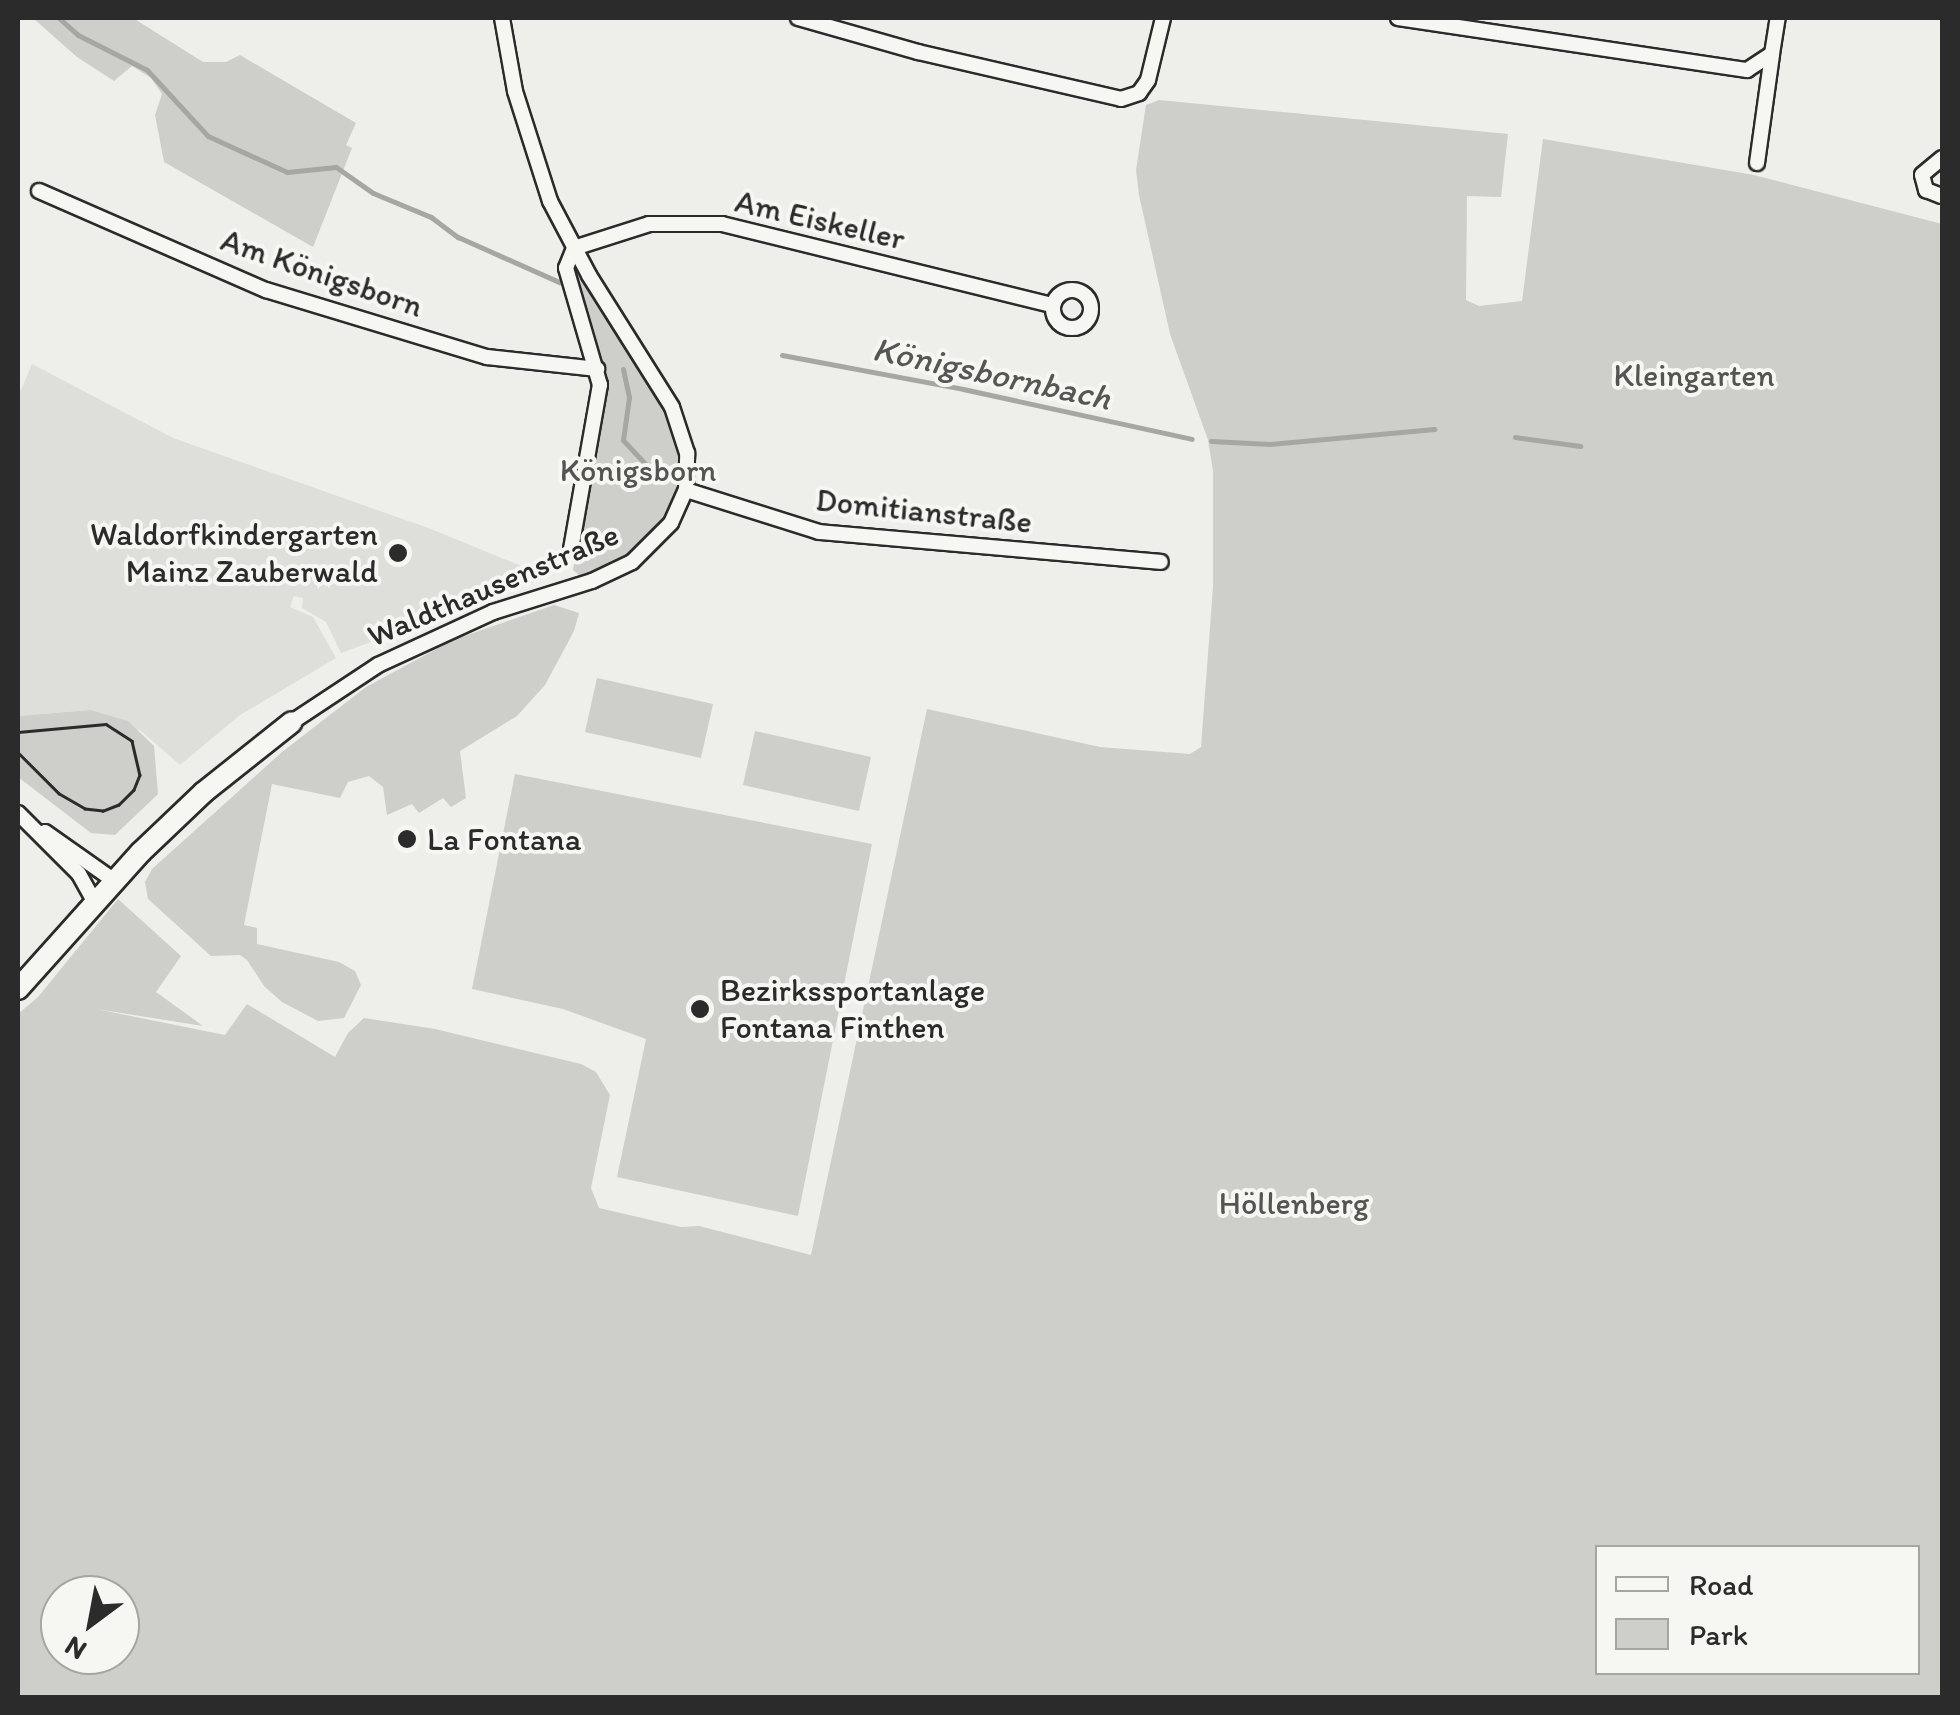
<!DOCTYPE html>
<meta charset="utf-8">
<style>
body{margin:0}
#map{position:relative;width:1960px;height:1715px;overflow:hidden;background:#eeeeea;font-family:Itim,sans-serif}
div>[style]{position:absolute}
.built>*{inset:0;background:#dededb}
.green>*{inset:0;background:#cececa}
.stream>*{height:5px;margin:-2.5px;padding:0 2.5px;transform-origin:2.5px;border-radius:2.5px;background:#a6a6a3}
.roads{filter:drop-shadow(2px 0 #2b2b2b) drop-shadow(-2px 0 #2b2b2b) drop-shadow(0 2px #2b2b2b) drop-shadow(0 -2px #2b2b2b)}
.street>*{height:14px;margin:-7px;padding:0 7px;transform-origin:7px;border-radius:7px;background:#f6f6f2}
.street>.ring{margin:-7px;padding:0;box-sizing:content-box;background:none;border:14px solid #f6f6f2;border-radius:50%}
.secondary>*{height:20px;margin:-10px;padding:0 10px;transform-origin:10px;border-radius:10px;background:#f6f6f2}
.tram>*{height:2.5px;margin:-1.25px;padding:0 1.25px;transform-origin:1.25px;border-radius:1.25px;background:#2b2b2b}
.dots>*{width:28px;height:28px;translate:-50% -50%;box-sizing:border-box;border:5px solid #f6f6f2;border-radius:50%}
span{translate:-50% -50%;white-space:nowrap;text-align:center;line-height:1.15;-webkit-text-stroke:8px #f6f6f2;paint-order:stroke}
.street-label{font-size:32px;color:#2b2b2b}
.park-label{font-size:32px;color:#545453}
.poi-label{font-size:32px;color:#2b2b2b}
.right{translate:-100% -50%;text-align:right}
.left{translate:0 -50%;text-align:left}
.water-label{font-size:35px;color:#565655;font-style:italic}
.frame{position:absolute;inset:0;border:20px solid #2b2b2b;pointer-events:none}
.legend{position:absolute;left:1595px;top:1545px;width:325px;height:130px;box-sizing:border-box;background:#f6f6f2;border:2px solid #a5a5a2;margin:0;padding:12px 18px;list-style:none;font-size:30px;color:#2b2b2b}
.legend li{display:flex;align-items:center;gap:20px;height:50px}
.legend b{width:50px;border:2px solid #a5a5a2}
.north{position:absolute;left:40px;top:1575px;width:100px;height:100px;box-sizing:border-box;background:#f6f6f2;border:2px solid #a5a5a2;border-radius:50%;rotate:212deg;font-size:28px;font-weight:700;line-height:40px;text-align:center;color:#2b2b2b}
.north::after{content:'';display:block;margin:auto;width:35px;height:45px;background:#2b2b2b;clip-path:polygon(50% 0,100% 100%,50% 72%,0 100%)}
</style>
<div id="map">
<div class="built">
<div style="clip-path:polygon(32px 364px,173px 438px,431px 529px,548px 577px,341px 653px,326px 622px,302px 608px,303px 598px,294px 596px,290px 607px,313px 617px,336px 658px,240px 715px,180px 765px,141px 731px,90px 710px,18px 716px,18px 397px)"></div>
</div>
<div class="green">
<div style="clip-path:polygon(33px 18px,133px 18px,203px 62px,226px 62px,240px 55px,356px 123px,346px 145px,352px 148px,313px 247px,164px 162px,155px 115px,162px 94px,151px 78px,132px 66px,114px 81px,77px 57px)"></div>
<div style="clip-path:polygon(evenodd,1159px 100px,1508px 134px,1501px 197px,1467px 196px,1466px 300px,1479px 306px,1522px 301px,1543px 139px,1754px 175px,1942px 224px,1942px 1697px,18px 1697px,18px 1014px,38px 997px,118px 899px,181px 956px,156px 992px,203px 1026px,96px 1009px,225px 1035px,247px 1004px,335px 1057px,348px 1033px,364px 1018px,435px 1029px,581px 1064px,596px 1072px,610px 1095px,591px 1188px,599px 1208px,681px 1227px,699px 1226px,811px 1255px,927px 709px,1100px 747px,1190px 754px,1201px 747px,1213px 587px,1213px 471px,1208px 440px,1170px 334px,1139px 195px,1136px 170px,1146px 105px,1159px 100px,1598px 1548px,1918px 1548px,1918px 1672px,1598px 1672px,1598px 1548px,1159px 100px,60px 1595px,120px 1595px,120px 1655px,60px 1655px,60px 1595px)"></div>
<div style="clip-path:polygon(574px 269px,671px 421px,681px 463px,677px 495px,655px 532px,624px 558px,581px 577px,573px 570px,600px 438px,606px 374px)"></div>
<div style="clip-path:polygon(554px 605px,579px 613px,574px 631px,545px 685px,517px 716px,460px 751px,466px 798px,451px 807px,443px 798px,419px 813px,412px 804px,387px 815px,383px 787px,369px 776px,348px 782px,340px 798px,272px 784px,244px 925px,257px 928px,257px 944px,339px 962px,355px 971px,361px 985px,344px 1018px,318px 1021px,282px 1002px,264px 986px,247px 960px,240px 955px,211px 956px,148px 899px,145px 882px,152px 869px,282px 752px,366px 687px,453px 640px)"></div>
<div style="clip-path:polygon(597px 678px,713px 704px,701px 758px,585px 732px)"></div>
<div style="clip-path:polygon(90px 710px,128px 721px,154px 746px,158px 794px,115px 835px,91px 833px,18px 777px,18px 716px)"></div>
<div style="clip-path:polygon(755px 731px,871px 757px,859px 811px,743px 785px)"></div>
<div style="clip-path:polygon(515px 774px,872px 844px,798px 1216px,617px 1177px,646px 1039px,563px 1009px,472px 989px)"></div>
</div>
<div class="stream">
<div style="left:59px;top:18px;width:25px;rotate:42deg"></div>
<div style="left:78px;top:35px;width:77px;rotate:26.9deg"></div>
<div style="left:147px;top:70px;width:90px;rotate:47.3deg"></div>
<div style="left:208px;top:136px;width:87px;rotate:24.5deg"></div>
<div style="left:287px;top:172px;width:49px;rotate:-5.8deg"></div>
<div style="left:336px;top:167px;width:45px;rotate:35.1deg"></div>
<div style="left:373px;top:193px;width:63px;rotate:22.5deg"></div>
<div style="left:431px;top:217px;width:34px;rotate:37deg"></div>
<div style="left:458px;top:237px;width:111px;rotate:24deg"></div>
<div style="left:782px;top:355px;width:184px;rotate:10.6deg"></div>
<div style="left:963px;top:389px;width:234px;rotate:12.3deg"></div>
<div style="left:623px;top:369px;width:29px;rotate:78deg"></div>
<div style="left:629px;top:397px;width:43px;rotate:97.9deg"></div>
<div style="left:623px;top:440px;width:33px;rotate:47deg"></div>
<div style="left:645px;top:464px;width:15px;rotate:118deg"></div>
<div style="left:1515px;top:437px;width:66px;rotate:7.9deg"></div>
<div style="left:1211px;top:441px;width:59px;rotate:2.9deg"></div>
<div style="left:1270px;top:444px;width:165px;rotate:-5.2deg"></div>
</div>
<div class="roads">
<div class="street">
<div style="left:798px;top:18px;width:125px;rotate:15.8deg"></div>
<div style="left:918px;top:52px;width:208px;rotate:13deg"></div>
<div style="left:1121px;top:99px;width:19px;rotate:-18deg"></div>
<div style="left:1139px;top:93px;width:16px;rotate:-55deg"></div>
<div style="left:1148px;top:80px;width:64px;rotate:-76.4deg"></div>
<div style="left:1398px;top:18px;width:353px;rotate:8.5deg"></div>
<div style="left:1747px;top:70px;width:30px;rotate:-33deg"></div>
<div style="left:1772px;top:54px;width:36px;rotate:-81deg"></div>
<div style="left:1942px;top:158px;width:26px;rotate:140deg"></div>
<div style="left:1922px;top:175px;width:16px;rotate:75deg"></div>
<div style="left:1926px;top:190px;width:17px;rotate:21deg"></div>
<div style="left:1757px;top:163px;width:109px;rotate:-82.1deg"></div>
<div style="left:39px;top:191px;width:248px;rotate:23.6deg"></div>
<div style="left:266px;top:290px;width:231px;rotate:16.9deg"></div>
<div style="left:487px;top:357px;width:111px;rotate:6.2deg"></div>
<div style="left:574px;top:248px;width:79px;rotate:-17.7deg"></div>
<div style="left:649px;top:224px;width:73px"></div>
<div style="left:722px;top:224px;width:341px;rotate:13.8deg"></div>
<div class="ring" style="left:1053px;top:290px;width:24px;height:24px"></div>
<div style="left:686px;top:490px;width:139px;rotate:17.5deg"></div>
<div style="left:819px;top:532px;width:343px;rotate:5deg"></div>
<div style="left:571px;top:549px;width:167px;rotate:-80deg"></div>
<div style="left:600px;top:385px;width:122px;rotate:-106.2deg"></div>
<div style="left:566px;top:268px;width:22px;rotate:-68deg"></div>
<div style="left:292px;top:722px;width:103px;rotate:-33.5deg"></div>
<div style="left:378px;top:665px;width:127px;rotate:-24.7deg"></div>
<div style="left:493px;top:612px;width:104px;rotate:-17.4deg"></div>
<div style="left:592px;top:581px;width:44px;rotate:-25.4deg"></div>
<div style="left:632px;top:562px;width:55px;rotate:-45deg"></div>
<div style="left:671px;top:523px;width:36px;rotate:-66deg"></div>
<div style="left:686px;top:490px;width:37px;rotate:-88deg"></div>
<div style="left:687px;top:453px;width:48px;rotate:-108.1deg"></div>
<div style="left:672px;top:407px;width:156px;rotate:-122.2deg"></div>
<div style="left:589px;top:275px;width:84px;rotate:-117.8deg"></div>
<div style="left:550px;top:201px;width:115px;rotate:-107.7deg"></div>
<div style="left:515px;top:91px;width:74px;rotate:-100.1deg"></div>
<div style="left:18px;top:813px;width:86px;rotate:45deg"></div>
<div style="left:79px;top:874px;width:31px;rotate:61deg"></div>
<div style="left:45px;top:832px;width:83px;rotate:35.2deg"></div>
</div>
<div class="secondary">
<div style="left:18px;top:989px;width:184px;rotate:-48.1deg"></div>
<div style="left:141px;top:852px;width:87px;rotate:-43.6deg"></div>
<div style="left:204px;top:792px;width:112px;rotate:-38.5deg"></div>
</div>
</div>
<div class="tram">
<div style="left:18px;top:732px;width:88px;rotate:-5.2deg"></div>
<div style="left:106px;top:724px;width:31px;rotate:33deg"></div>
<div style="left:132px;top:741px;width:35px;rotate:77deg"></div>
<div style="left:140px;top:775px;width:16px;rotate:112deg"></div>
<div style="left:134px;top:790px;width:21px;rotate:135deg"></div>
<div style="left:119px;top:805px;width:17px;rotate:159deg"></div>
<div style="left:103px;top:811px;width:18px;rotate:-174deg"></div>
<div style="left:85px;top:809px;width:30px;rotate:-150deg"></div>
<div style="left:59px;top:794px;width:58px;rotate:-135deg"></div>
</div>
<div class="dots">
<div style="left:398px;top:553px;background:#2b2b2b"></div>
<div style="left:407px;top:839px;background:#2b2b2b"></div>
<div style="left:700px;top:1009px;background:#2b2b2b"></div>
</div>
<div class="street-label">
<span style="left:820px;top:220px;rotate:13deg">Am Eiskeller</span>
<span style="left:322px;top:273px;rotate:19deg">Am Königsborn</span>
<span style="left:924px;top:511px;rotate:6deg">Domitianstraße</span>
<span style="left:493px;top:585px;rotate:-23deg">Waldthausenstraße</span>
</div>
<div class="park-label">
<span style="left:1694px;top:375px">Kleingarten</span>
<span style="left:638px;top:470px">Königsborn</span>
<span style="left:1294px;top:1203px">Höllenberg</span>
</div>
<div class="poi-label">
<span class="right" style="left:378px;top:553px">Waldorfkindergarten<br>Mainz Zauberwald</span>
<span class="left" style="left:427px;top:839px">La Fontana</span>
<span class="left" style="left:720px;top:1009px">Bezirkssportanlage<br>Fontana Finthen</span>
</div>
<div class="water-label">
<span style="left:992px;top:373px;rotate:12deg">Königsbornbach</span>
</div>
<div class="frame"></div>
<ul class="legend">
<li><b style="height:12px;background:#f6f6f2"></b>Road</li>
<li><b style="height:28px;background:#cececa"></b>Park</li>
</ul>
<div class="north">N</div>
</div>
